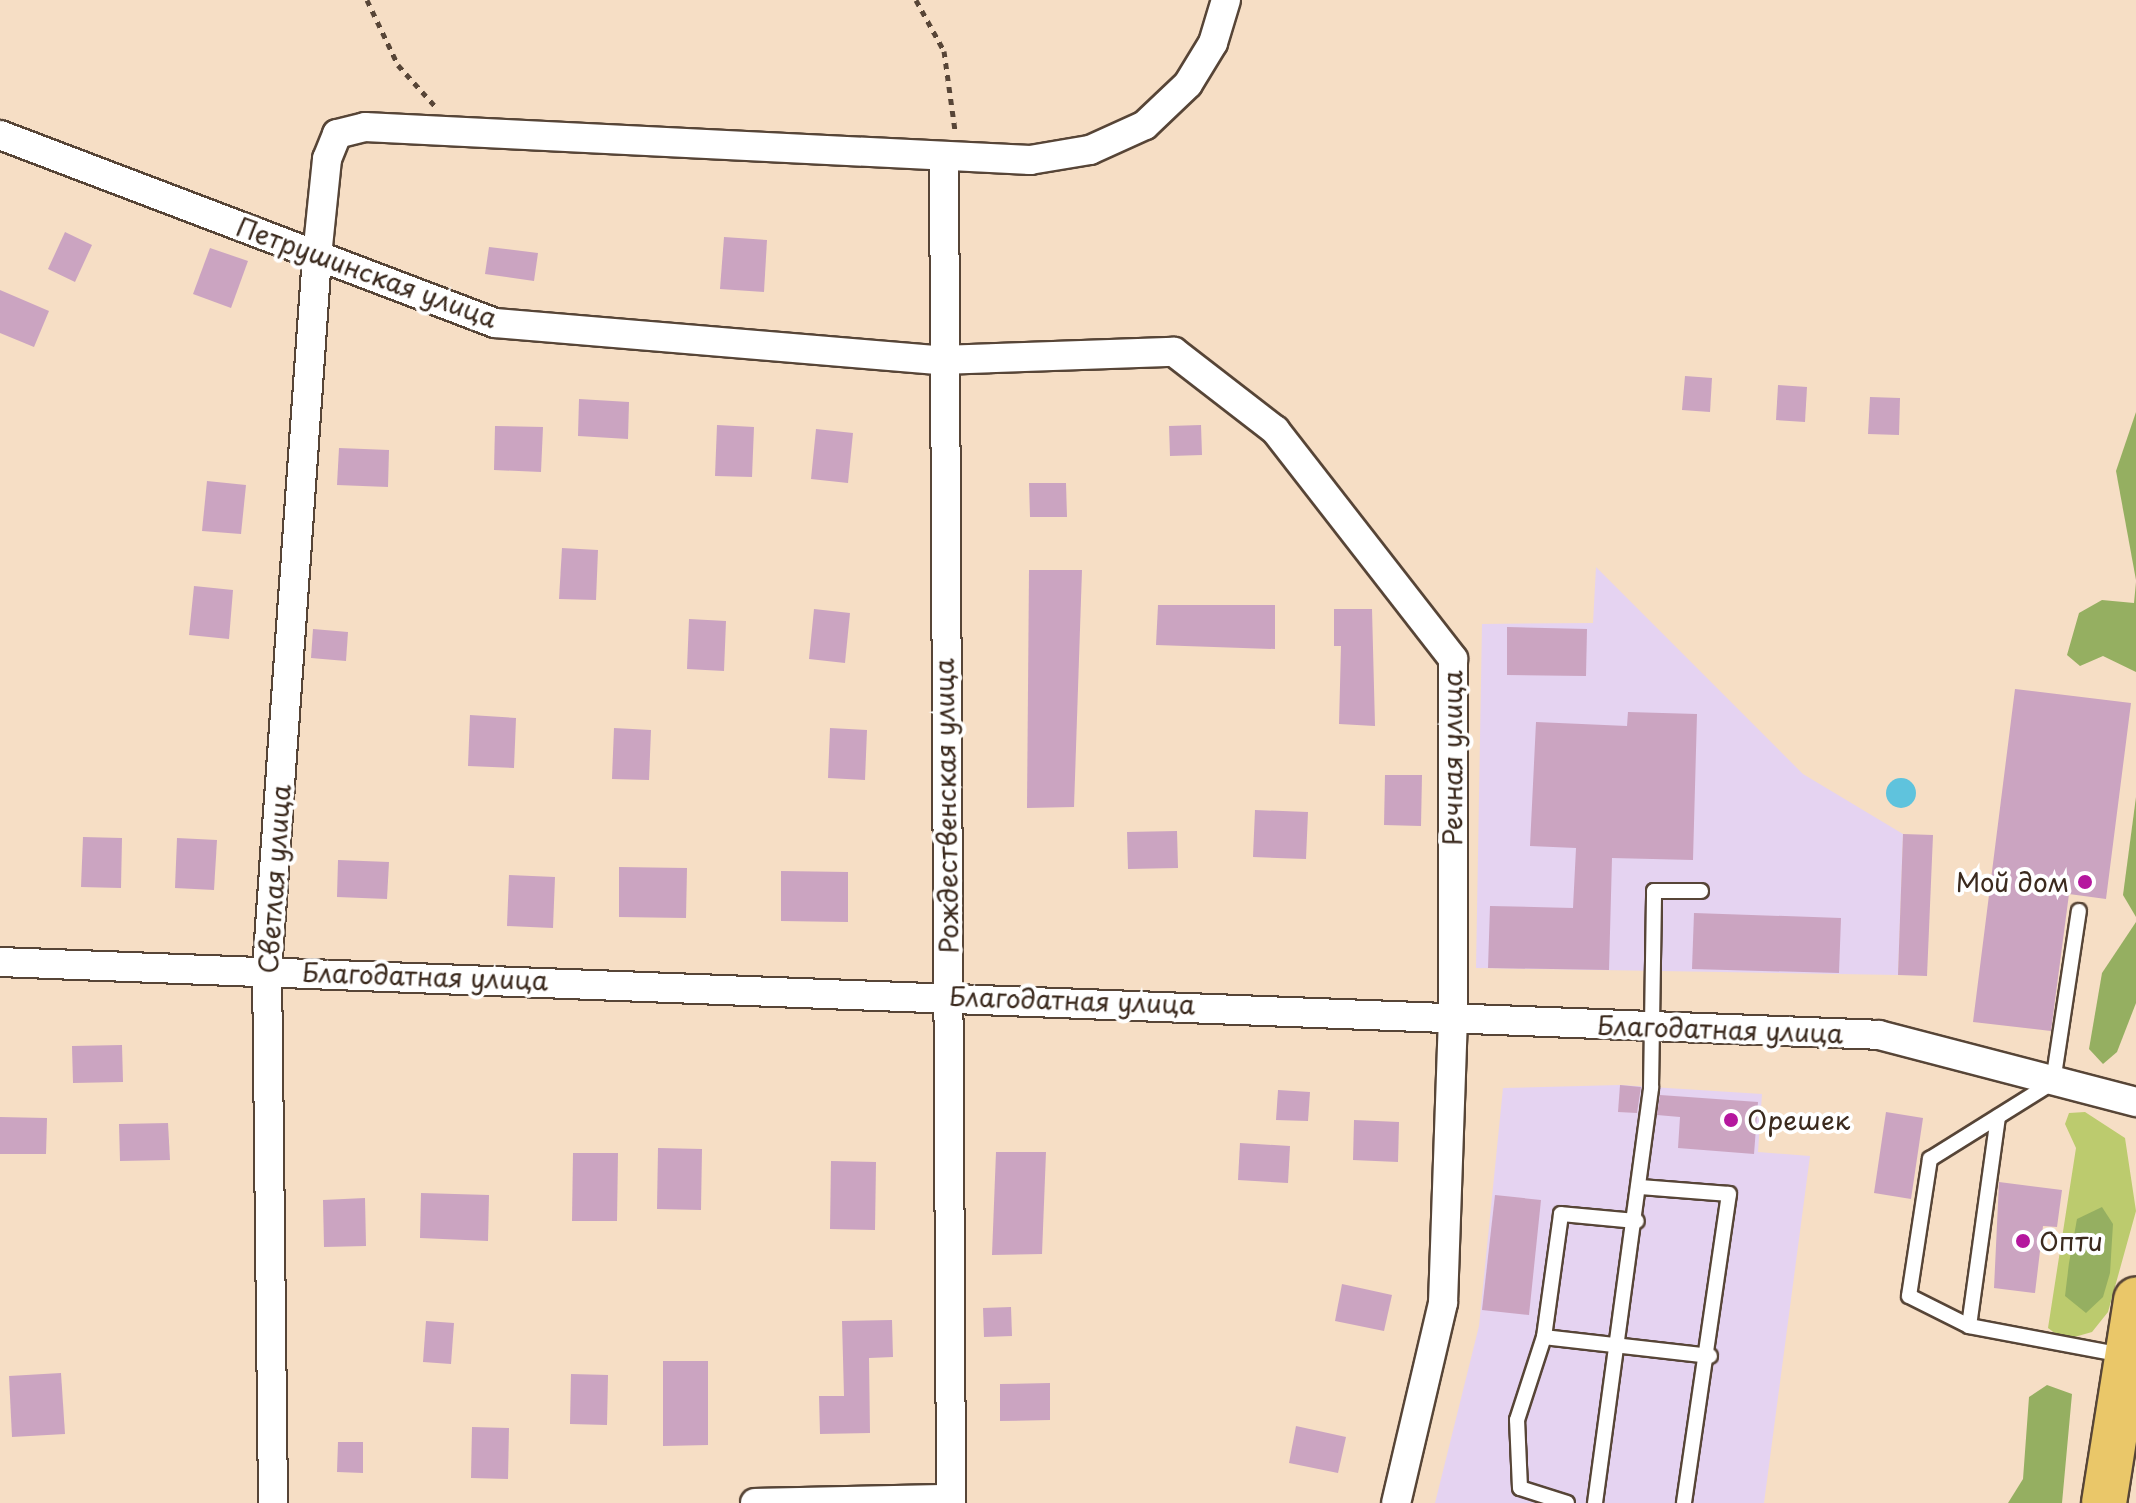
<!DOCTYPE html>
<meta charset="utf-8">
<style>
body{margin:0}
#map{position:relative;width:2136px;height:1503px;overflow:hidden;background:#f6dec5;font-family:"Playpen Sans",sans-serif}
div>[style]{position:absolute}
.built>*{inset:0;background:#e5d3f1}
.green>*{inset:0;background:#bccb6e}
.forest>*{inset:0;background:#95af61}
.water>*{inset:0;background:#5fc3dd}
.round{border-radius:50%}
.building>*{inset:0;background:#cba4c1}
.path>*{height:5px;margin-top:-2.5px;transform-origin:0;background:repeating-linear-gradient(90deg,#574537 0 6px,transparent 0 12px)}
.roads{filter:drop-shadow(2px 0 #574537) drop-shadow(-2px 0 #574537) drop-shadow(0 2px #574537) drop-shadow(0 -2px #574537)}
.service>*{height:14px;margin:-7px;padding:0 7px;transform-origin:7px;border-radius:7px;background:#fff}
.minor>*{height:28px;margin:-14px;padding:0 14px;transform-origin:14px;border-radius:14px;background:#fff}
.primary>*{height:44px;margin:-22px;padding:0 22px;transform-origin:22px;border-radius:22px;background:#eac769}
.dots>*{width:22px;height:22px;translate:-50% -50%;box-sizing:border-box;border:4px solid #fff;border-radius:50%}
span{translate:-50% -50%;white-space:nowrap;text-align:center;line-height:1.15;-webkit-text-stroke:8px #fff;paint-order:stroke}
.street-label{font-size:26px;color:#3b2a1e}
.poi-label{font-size:26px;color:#3b2a1e}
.right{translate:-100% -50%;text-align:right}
.left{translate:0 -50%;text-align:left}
</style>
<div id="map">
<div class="built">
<div style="clip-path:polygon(1596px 567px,1803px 774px,1903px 834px,1898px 975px,1476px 968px,1482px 624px,1593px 623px)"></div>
<div style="clip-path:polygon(1620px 1085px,1762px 1094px,1758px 1152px,1810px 1156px,1764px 1503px,1435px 1503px,1479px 1326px,1503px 1088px)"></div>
</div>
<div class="green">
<div style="clip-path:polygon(2085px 1112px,2125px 1138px,2136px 1211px,2108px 1312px,2092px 1332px,2064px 1340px,2048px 1328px,2076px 1148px,2065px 1124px,2069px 1113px)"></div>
</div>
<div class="forest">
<div style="clip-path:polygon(2136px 412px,2136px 580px,2116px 471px)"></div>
<div style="clip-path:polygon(2136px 582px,2136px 672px,2103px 656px,2080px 666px,2067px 655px,2079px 613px,2102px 600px,2134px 603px)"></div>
<div style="clip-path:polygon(2136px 797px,2136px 917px,2123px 895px)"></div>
<div style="clip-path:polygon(2136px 922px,2136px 1003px,2117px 1052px,2103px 1064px,2089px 1049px,2102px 973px)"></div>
<div style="clip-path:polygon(2102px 1207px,2113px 1224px,2110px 1273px,2103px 1297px,2086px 1313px,2065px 1296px,2069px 1263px,2077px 1219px)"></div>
<div style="clip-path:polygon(2047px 1385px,2072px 1394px,2062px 1503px,2008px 1503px,2023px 1479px,2029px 1397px)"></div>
</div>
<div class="water">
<div class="round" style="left:1886px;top:778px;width:30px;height:30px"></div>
</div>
<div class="building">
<div style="clip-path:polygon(65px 232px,92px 245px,75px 282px,48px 269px)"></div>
<div style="clip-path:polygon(724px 237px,767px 240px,764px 292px,720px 289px)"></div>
<div style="clip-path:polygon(489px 247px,538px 253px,534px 281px,485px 274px)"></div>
<div style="clip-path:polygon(210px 248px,248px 261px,231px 308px,193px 294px)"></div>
<div style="clip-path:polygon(0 290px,49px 311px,34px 347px,0 333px)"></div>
<div style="clip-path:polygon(1685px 376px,1712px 378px,1710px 412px,1682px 410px)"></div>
<div style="clip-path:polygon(1778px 385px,1807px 387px,1805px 422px,1776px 420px)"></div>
<div style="clip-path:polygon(1870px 397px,1900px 398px,1899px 435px,1868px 434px)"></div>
<div style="clip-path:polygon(579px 399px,629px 402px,628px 439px,578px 436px)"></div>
<div style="clip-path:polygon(717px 425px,754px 427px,752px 477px,715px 476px)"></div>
<div style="clip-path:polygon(1201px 425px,1202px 455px,1170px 456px,1169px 426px)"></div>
<div style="clip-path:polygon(495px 426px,543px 427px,541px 472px,494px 470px)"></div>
<div style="clip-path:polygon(816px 429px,853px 433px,848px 483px,811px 479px)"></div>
<div style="clip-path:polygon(339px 448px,389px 450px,388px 487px,337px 485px)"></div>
<div style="clip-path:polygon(207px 481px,246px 485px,241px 534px,202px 531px)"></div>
<div style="clip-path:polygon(1029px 483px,1066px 483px,1067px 517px,1030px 517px)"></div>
<div style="clip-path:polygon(562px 548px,598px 550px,596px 600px,559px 599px)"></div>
<div style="clip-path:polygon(1029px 570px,1082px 570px,1074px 807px,1027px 808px)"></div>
<div style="clip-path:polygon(194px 586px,233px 590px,229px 639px,189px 635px)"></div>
<div style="clip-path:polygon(1158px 605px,1275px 605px,1275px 649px,1156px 645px)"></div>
<div style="clip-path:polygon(814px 609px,850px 613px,845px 663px,809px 659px)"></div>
<div style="clip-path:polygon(1334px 609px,1372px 609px,1375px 726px,1339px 724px,1341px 646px,1334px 646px)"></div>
<div style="clip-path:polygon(689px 619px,726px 621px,724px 671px,687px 669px)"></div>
<div style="clip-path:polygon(1507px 627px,1587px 629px,1586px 676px,1507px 675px)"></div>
<div style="clip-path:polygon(313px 629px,348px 632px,346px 661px,311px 658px)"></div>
<div style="clip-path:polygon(2015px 689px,2131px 703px,2106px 899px,2069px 894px,2051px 1031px,1973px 1022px)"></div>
<div style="clip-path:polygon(1628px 712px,1697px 714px,1693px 860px,1612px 858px,1609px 970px,1488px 968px,1490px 906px,1573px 908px,1576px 848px,1530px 846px,1536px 722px,1627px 726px)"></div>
<div style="clip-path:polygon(470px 715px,516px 718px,514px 768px,468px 766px)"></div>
<div style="clip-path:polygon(614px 728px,651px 730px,649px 780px,612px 779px)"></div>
<div style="clip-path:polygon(830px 728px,867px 730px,865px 780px,828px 778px)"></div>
<div style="clip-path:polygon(1385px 775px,1422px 775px,1421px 826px,1384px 825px)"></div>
<div style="clip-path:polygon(1255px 810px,1308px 812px,1306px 859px,1253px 857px)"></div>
<div style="clip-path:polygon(1177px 831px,1178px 868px,1128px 869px,1127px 832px)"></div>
<div style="clip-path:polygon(1903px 834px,1933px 835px,1927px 976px,1898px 975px)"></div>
<div style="clip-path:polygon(83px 837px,122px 838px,121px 888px,81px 887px)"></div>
<div style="clip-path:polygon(177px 838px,217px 840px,214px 890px,175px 888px)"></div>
<div style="clip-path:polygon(338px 860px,389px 862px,387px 899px,337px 897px)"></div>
<div style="clip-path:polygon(619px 867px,687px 868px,686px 918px,619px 917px)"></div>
<div style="clip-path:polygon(781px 871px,848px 872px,848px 922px,781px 921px)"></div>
<div style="clip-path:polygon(509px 875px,555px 877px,553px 928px,507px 926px)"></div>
<div style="clip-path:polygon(1694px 913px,1841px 918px,1839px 973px,1692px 969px)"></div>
<div style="clip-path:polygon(122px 1045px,123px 1082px,73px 1083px,72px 1046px)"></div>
<div style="clip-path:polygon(1620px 1085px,1641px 1087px,1637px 1113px,1618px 1112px)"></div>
<div style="clip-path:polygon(1278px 1090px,1310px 1092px,1308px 1121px,1276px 1120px)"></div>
<div style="clip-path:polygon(1660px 1095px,1758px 1102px,1754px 1154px,1678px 1148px,1680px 1117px,1657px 1115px)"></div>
<div style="clip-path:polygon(1886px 1112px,1923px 1118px,1911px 1199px,1874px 1193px)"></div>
<div style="clip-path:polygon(0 1117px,47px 1118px,46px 1154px,0 1154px)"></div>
<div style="clip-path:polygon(1354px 1120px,1399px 1122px,1398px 1162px,1353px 1160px)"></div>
<div style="clip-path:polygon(168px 1123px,170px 1160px,120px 1161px,119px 1124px)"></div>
<div style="clip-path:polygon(1240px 1143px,1290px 1146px,1288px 1183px,1238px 1180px)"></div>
<div style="clip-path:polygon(658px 1148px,702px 1149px,701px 1210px,657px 1209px)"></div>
<div style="clip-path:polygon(996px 1152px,1046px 1152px,1042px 1254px,992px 1255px)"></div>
<div style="clip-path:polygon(573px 1153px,618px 1153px,617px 1221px,572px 1221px)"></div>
<div style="clip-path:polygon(831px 1161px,876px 1162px,875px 1230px,830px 1229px)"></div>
<div style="clip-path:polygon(1999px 1182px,2062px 1190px,2057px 1227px,2043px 1226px,2035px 1293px,1994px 1288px)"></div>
<div style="clip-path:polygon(421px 1193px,489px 1195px,488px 1241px,420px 1238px)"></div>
<div style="clip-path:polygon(1495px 1195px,1541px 1200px,1529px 1315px,1482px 1310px)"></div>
<div style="clip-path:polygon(365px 1198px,366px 1246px,324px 1247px,323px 1200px)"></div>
<div style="clip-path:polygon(1342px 1284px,1392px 1295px,1384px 1331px,1335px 1321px)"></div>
<div style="clip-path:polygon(1011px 1307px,1012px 1336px,984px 1337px,983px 1308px)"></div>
<div style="clip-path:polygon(892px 1320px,893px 1357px,869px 1358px,870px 1433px,820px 1434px,819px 1396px,844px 1396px,842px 1321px)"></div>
<div style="clip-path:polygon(426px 1321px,454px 1323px,451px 1364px,423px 1362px)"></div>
<div style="clip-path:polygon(663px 1361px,708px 1361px,708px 1445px,663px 1446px)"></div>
<div style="clip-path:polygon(61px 1373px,65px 1434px,12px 1437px,9px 1376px)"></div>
<div style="clip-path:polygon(571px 1374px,608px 1375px,607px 1425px,570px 1424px)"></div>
<div style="clip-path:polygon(1050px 1383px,1050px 1420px,1000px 1421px,1000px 1384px)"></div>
<div style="clip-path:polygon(1296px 1426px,1346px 1437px,1338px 1473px,1289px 1463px)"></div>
<div style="clip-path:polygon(472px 1427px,509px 1428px,508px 1479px,471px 1478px)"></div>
<div style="clip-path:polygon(338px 1442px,363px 1442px,363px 1473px,337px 1472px)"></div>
</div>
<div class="path">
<div style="left:367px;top:0;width:72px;rotate:64.5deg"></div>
<div style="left:398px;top:65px;width:55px;rotate:47.9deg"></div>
<div style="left:916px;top:0;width:58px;rotate:61.2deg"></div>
<div style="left:944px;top:51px;width:80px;rotate:82.1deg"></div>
</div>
<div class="roads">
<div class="service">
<div style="left:1998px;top:1117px;width:211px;rotate:97.9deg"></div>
<div style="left:1969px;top:1326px;width:157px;rotate:10.7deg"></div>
<div style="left:1641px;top:1187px;width:88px;rotate:4.5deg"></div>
<div style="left:1729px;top:1194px;width:312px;rotate:98.3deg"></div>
<div style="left:1969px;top:1326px;width:67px;rotate:-153.4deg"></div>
<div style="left:1909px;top:1296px;width:139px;rotate:-81.3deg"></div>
<div style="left:1930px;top:1159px;width:145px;rotate:-32deg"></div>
<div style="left:2053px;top:1082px;width:173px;rotate:-81.4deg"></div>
<div style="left:1544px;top:1337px;width:167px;rotate:6.5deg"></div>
<div style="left:1567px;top:1503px;width:49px;rotate:-162.3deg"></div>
<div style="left:1520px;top:1488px;width:68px;rotate:-92.5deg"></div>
<div style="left:1517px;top:1420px;width:87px;rotate:-72deg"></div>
<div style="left:1544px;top:1337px;width:124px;rotate:-82.1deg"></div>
<div style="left:1561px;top:1214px;width:76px;rotate:5.3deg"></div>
<div style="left:1595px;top:1503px;width:419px;rotate:-82.3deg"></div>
<div style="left:1651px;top:1088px;width:197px;rotate:-89.1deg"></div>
<div style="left:1654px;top:891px;width:47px"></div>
</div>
<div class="minor">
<div style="left:0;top:135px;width:529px;rotate:20.8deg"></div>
<div style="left:495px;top:323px;width:447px;rotate:4.8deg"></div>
<div style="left:940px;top:360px;width:234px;rotate:-2deg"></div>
<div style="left:1174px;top:352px;width:128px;rotate:37.7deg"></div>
<div style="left:1275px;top:430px;width:290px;rotate:52.1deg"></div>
<div style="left:1453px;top:659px;width:358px;rotate:90deg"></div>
<div style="left:1453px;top:1017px;width:286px;rotate:92deg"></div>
<div style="left:1443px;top:1303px;width:205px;rotate:103.2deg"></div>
<div style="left:944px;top:158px;width:1345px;rotate:89.7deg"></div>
<div style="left:0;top:962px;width:1880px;rotate:2.22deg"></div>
<div style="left:1879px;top:1035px;width:266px;rotate:14.6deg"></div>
<div style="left:273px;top:1503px;width:533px;rotate:-90.64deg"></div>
<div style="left:267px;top:970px;width:716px;rotate:-85.99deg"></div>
<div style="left:317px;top:256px;width:98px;rotate:-84.1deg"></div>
<div style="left:327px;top:159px;width:27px;rotate:-68deg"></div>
<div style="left:337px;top:134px;width:29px;rotate:-14deg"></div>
<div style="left:365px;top:127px;width:666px;rotate:2.84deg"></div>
<div style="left:1030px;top:160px;width:61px;rotate:-9.5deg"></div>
<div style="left:1090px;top:150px;width:60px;rotate:-24.4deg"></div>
<div style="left:1145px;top:125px;width:59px;rotate:-43.6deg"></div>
<div style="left:1188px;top:84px;width:48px;rotate:-58.6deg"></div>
<div style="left:1213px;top:43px;width:45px;rotate:-73.2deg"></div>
<div style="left:755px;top:1503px;width:196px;rotate:-1.2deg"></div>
</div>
<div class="primary">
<div style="left:2104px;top:1503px;width:206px;rotate:-81deg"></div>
</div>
</div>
<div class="dots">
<div style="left:2085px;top:882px;background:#b5179e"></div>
<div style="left:1731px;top:1120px;background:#b5179e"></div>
<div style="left:2023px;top:1241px;background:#b5179e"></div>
</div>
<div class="street-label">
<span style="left:367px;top:272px;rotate:20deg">Петрушинская улица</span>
<span style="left:1452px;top:758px;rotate:-90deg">Речная улица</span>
<span style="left:946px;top:806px;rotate:-91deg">Рождественская улица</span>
<span style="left:274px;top:879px;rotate:-86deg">Светлая улица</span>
<span style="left:425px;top:976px;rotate:2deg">Благодатная улица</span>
<span style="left:1072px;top:1000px;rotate:2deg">Благодатная улица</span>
<span style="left:1720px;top:1029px;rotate:2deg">Благодатная улица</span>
</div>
<div class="poi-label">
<span class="right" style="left:2069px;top:882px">Мой дом</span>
<span class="left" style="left:1747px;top:1120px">Орешек</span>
<span class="left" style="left:2039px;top:1241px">Опти</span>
</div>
</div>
